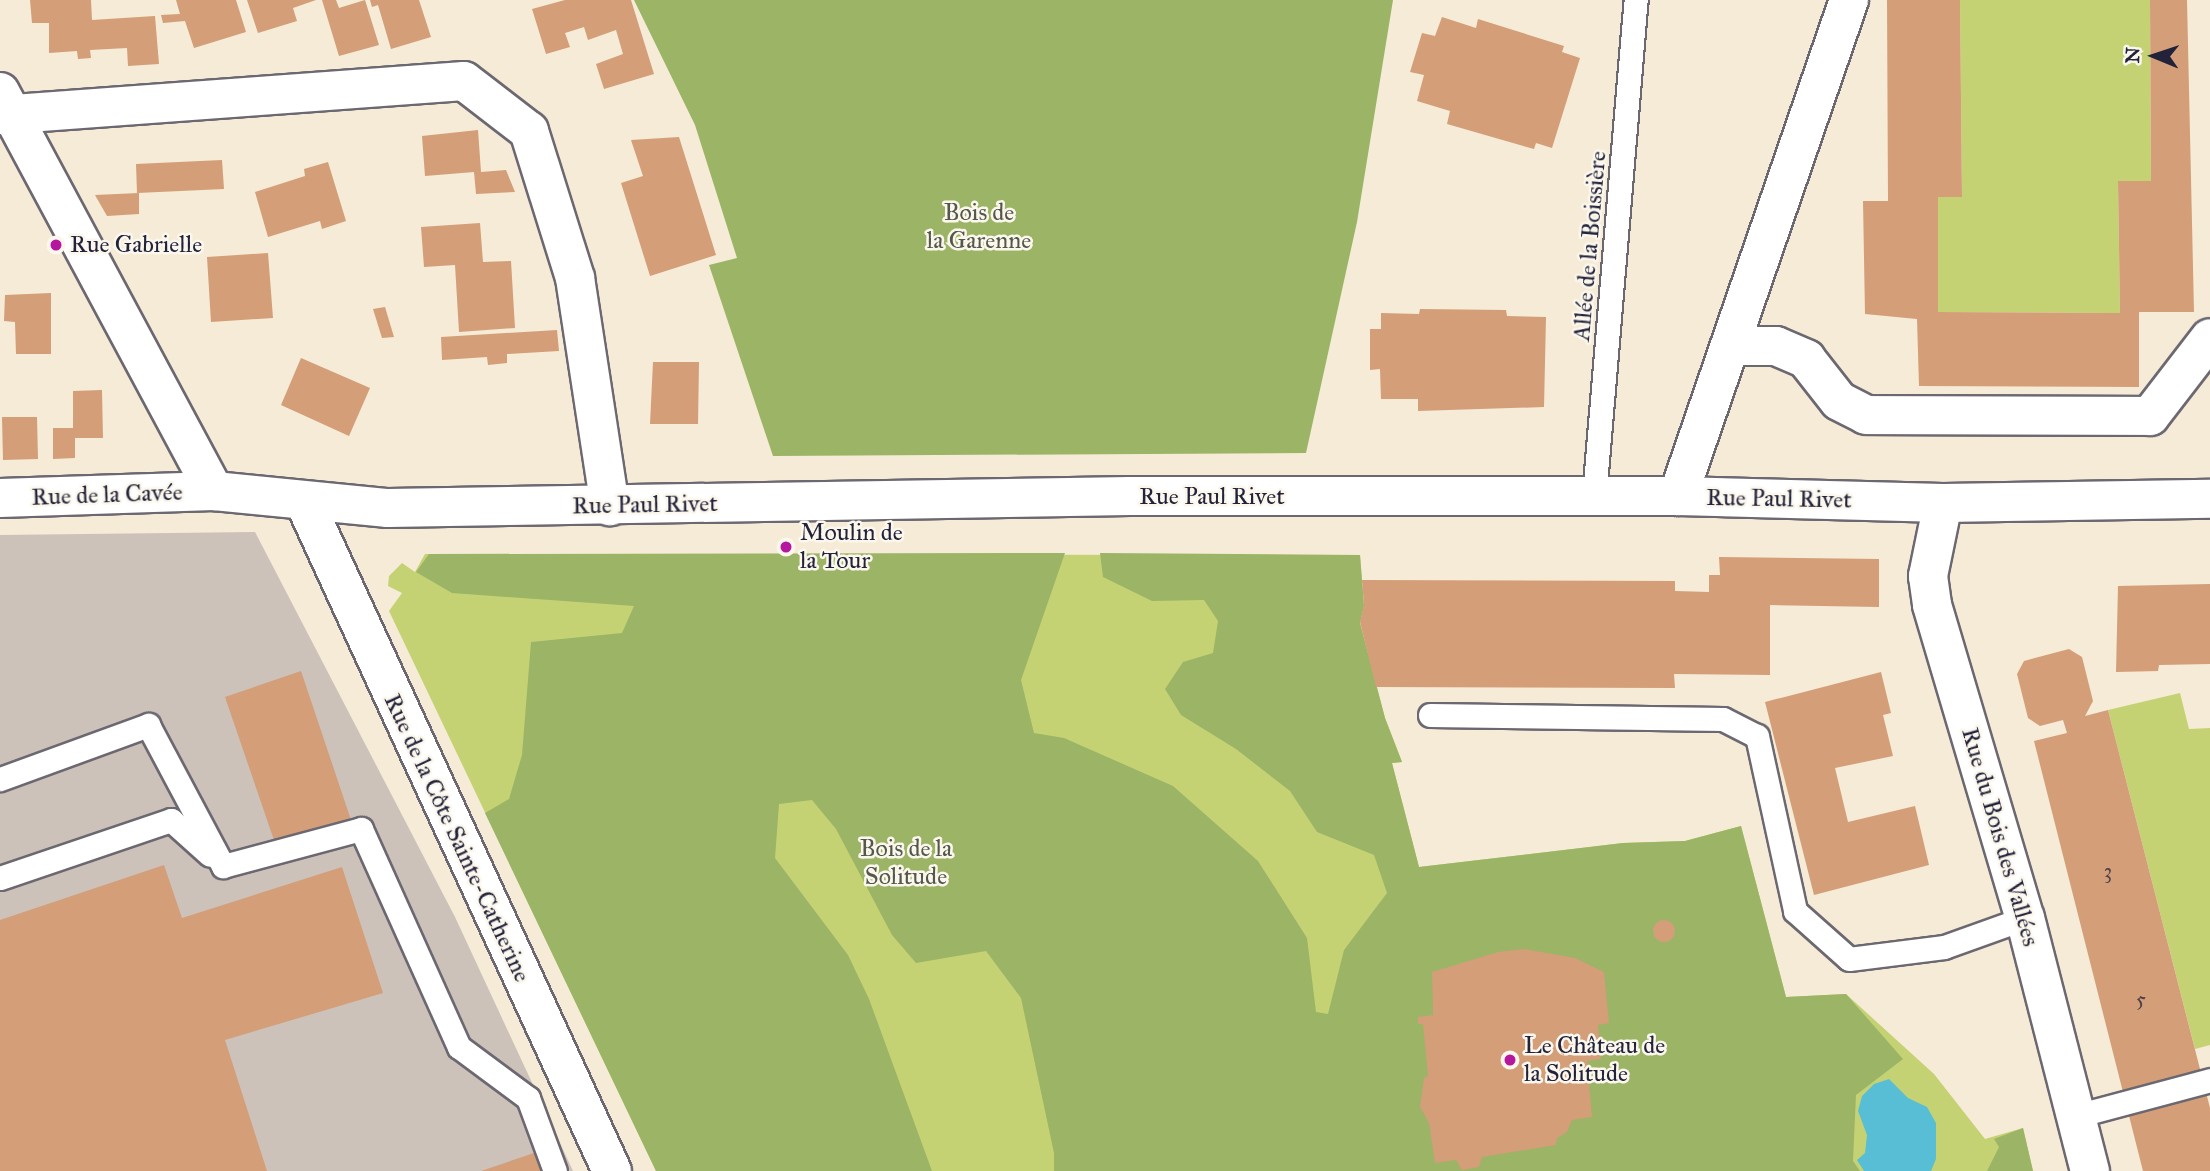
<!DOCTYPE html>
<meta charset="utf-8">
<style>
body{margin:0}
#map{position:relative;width:2210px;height:1171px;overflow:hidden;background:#f5ebd6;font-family:"IM FELL Great Primer",serif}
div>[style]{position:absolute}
.industrial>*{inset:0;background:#ccc2b9}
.green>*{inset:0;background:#c4d274}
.forest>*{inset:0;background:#9bb466}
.water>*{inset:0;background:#58bed6}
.building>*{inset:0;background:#d39e78}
.round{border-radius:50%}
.roads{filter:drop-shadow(2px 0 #6c6871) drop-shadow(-2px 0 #6c6871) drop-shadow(0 2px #6c6871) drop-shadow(0 -2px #6c6871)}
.service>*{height:23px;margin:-11.5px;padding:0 11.5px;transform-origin:11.5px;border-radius:11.5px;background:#fff}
.minor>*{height:38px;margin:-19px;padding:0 19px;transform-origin:19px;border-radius:19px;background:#fff}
.tertiary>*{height:38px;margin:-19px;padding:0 19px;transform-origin:19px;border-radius:19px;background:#fff}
.dots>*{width:19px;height:19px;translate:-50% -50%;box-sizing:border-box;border:4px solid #fbf7ec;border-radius:50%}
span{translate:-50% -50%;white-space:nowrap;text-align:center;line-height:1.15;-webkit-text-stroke:5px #fbf7ec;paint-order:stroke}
.number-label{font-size:21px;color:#4e414a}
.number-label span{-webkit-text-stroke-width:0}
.park-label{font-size:24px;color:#53574c}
.poi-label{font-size:24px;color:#22223b}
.left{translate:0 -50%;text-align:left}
.street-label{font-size:24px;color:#22223b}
.north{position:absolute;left:2119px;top:21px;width:70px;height:70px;-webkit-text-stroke:5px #fbf7ec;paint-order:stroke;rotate:272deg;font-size:19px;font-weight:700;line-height:28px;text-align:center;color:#22223b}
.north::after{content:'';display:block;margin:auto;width:24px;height:32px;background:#22223b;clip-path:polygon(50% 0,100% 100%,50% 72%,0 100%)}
</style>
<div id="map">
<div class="industrial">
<div style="clip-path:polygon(255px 532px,455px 917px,573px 1171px,0 1171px,0 535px)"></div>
</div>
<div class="green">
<div style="clip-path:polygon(1960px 0,2150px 0,2151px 181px,2118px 181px,2120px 313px,1938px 312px,1938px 197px,1962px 197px)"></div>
<div style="clip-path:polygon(425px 554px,1360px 555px,1364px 606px,1360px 623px,1385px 718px,1402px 762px,1392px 763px,1419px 867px,1623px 843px,1685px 841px,1741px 826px,1786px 997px,1846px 994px,1934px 1074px,1985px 1139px,2023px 1128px,2033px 1171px,656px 1171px,389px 611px,402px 593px,388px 586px,389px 576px,402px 563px,415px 572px)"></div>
<div style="clip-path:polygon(2180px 693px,2189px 729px,2210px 728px,2210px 1045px,2195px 1049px,2108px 710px)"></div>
</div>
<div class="forest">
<div style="clip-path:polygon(634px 0,1393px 0,1357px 222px,1306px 453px,773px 456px,709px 265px,737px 258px,695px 125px)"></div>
<div style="clip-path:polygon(1065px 553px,1021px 680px,1034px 733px,1064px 738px,1173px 786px,1258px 861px,1307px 938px,1316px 1012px,1328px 1014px,1344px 950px,1387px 893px,1374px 855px,1317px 832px,1290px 791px,1236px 749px,1181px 715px,1165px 689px,1183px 662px,1213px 653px,1218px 621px,1204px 600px,1152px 601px,1103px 577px,1100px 553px,1360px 555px,1364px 606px,1360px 623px,1385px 718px,1402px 762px,1392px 763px,1419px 867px,1623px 843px,1685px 841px,1741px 826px,1786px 997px,1846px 994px,1903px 1059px,1856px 1095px,1853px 1161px,1860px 1171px,1054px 1171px,1054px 1153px,1021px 998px,986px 951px,916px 963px,892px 935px,836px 829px,812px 800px,779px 804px,775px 858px,848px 955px,869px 999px,932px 1171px,656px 1171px,485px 813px,509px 799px,522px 755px,531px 642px,622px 633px,634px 606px,452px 593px,416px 572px,429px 554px)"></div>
<div style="clip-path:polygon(2023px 1128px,2033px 1171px,1987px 1171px,1999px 1147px,1994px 1139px)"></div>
</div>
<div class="water">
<div style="clip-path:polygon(1889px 1079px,1908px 1098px,1927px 1107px,1936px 1123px,1936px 1159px,1931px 1171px,1864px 1171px,1857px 1160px,1865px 1153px,1867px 1135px,1858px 1111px,1862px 1096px,1874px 1084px)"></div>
</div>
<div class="building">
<div style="clip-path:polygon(30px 0,91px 0,92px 20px,155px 16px,159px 64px,128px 66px,127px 48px,90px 50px,91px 58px,78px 59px,77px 51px,49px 53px,49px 23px,32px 23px)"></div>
<div style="clip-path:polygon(176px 0,236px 0,246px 32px,194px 48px,185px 21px,163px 23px,161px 15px,180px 14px)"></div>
<div style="clip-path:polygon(247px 0,316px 0,293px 8px,297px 21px,258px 33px)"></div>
<div style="clip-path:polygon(322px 0,336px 0,339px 8px,365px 0,379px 45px,339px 56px)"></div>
<div style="clip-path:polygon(370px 0,419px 0,431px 37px,391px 49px,378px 5px,372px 7px)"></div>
<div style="clip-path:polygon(565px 0,631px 0,654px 74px,604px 89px,596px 64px,623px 54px,616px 30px,588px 40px,584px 27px,565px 33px,570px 47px,546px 54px,532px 9px)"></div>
<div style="clip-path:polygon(1887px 0,1960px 0,1962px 197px,1938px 197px,1938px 312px,2120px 313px,2118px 181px,2151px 181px,2150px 0,2187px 0,2194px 312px,2139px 312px,2139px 387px,1919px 386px,1917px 319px,1865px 314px,1863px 201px,1888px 201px)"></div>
<div style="clip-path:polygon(1442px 17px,1476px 28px,1478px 19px,1564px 46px,1562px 52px,1580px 58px,1552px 148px,1536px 143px,1534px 149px,1447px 124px,1450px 111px,1417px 101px,1424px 75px,1410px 72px,1422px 33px,1435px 36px)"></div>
<div style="clip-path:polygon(478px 130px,481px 172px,506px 170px,515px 192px,476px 194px,474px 172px,425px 176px,422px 136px)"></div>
<div style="clip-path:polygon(679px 137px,716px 255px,650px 276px,621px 183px,643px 176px,631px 140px)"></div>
<div style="clip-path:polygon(222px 160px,224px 189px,137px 193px,136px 164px)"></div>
<div style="clip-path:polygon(328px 162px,346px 221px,322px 229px,320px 221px,268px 237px,255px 192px,305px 176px,304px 169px)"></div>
<div style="clip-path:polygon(139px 193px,139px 214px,107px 216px,95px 195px)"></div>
<div style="clip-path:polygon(480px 223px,483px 262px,511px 261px,515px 328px,459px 332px,455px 265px,424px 267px,421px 227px)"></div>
<div style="clip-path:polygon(268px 253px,273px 318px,211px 322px,207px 257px)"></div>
<div style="clip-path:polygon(51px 293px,51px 354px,16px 354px,15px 322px,4px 321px,5px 295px)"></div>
<div style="clip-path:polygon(385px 307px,394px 337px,382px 338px,373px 309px)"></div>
<div style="clip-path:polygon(1420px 309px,1506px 310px,1507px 316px,1546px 317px,1544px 407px,1418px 411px,1418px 399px,1381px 399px,1380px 369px,1370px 370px,1370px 329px,1381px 329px,1381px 313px,1419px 314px)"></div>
<div style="clip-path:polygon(557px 330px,559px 351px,507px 354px,507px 363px,488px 365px,487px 357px,442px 360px,441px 337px)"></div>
<div style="clip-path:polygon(301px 358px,370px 388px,349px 436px,281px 405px)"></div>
<div style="clip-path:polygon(653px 362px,699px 362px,698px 424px,650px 424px)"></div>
<div style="clip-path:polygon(102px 390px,103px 438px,75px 438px,75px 458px,53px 459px,53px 428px,73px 428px,73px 391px)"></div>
<div style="clip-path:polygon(2px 417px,37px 417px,38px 459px,3px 460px)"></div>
<div style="clip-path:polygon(1719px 557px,1879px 559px,1879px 607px,1770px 605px,1770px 675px,1674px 674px,1675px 688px,1376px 687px,1360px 622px,1364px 605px,1362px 580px,1675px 581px,1675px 591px,1709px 592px,1709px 575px,1720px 575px)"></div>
<div style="clip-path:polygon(2210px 584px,2210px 664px,2159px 665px,2158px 671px,2116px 672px,2118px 586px)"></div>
<div style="clip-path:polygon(2069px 649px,2082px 657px,2093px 701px,2085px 716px,2108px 710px,2210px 1108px,2210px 1171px,2143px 1171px,2034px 741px,2067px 733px,2063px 720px,2040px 726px,2028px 718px,2017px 674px,2024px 661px)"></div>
<div style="clip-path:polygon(301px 671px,351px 820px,276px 846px,225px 697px)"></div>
<div style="clip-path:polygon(1881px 672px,1891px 713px,1883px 715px,1893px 756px,1835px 768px,1848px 822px,1915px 806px,1929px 865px,1814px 895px,1765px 702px)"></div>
<div style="clip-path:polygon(164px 865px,182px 918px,342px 867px,383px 993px,225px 1040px,267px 1171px,0 1171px,0 920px)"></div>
<div class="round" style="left:1653px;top:920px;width:22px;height:22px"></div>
<div style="clip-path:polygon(1524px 949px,1575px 958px,1604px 972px,1609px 1023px,1598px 1025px,1601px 1059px,1587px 1061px,1592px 1117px,1572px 1120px,1567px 1132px,1557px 1138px,1556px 1145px,1482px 1157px,1479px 1167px,1462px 1170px,1456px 1160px,1435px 1163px,1429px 1123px,1420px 1107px,1424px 1078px,1428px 1076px,1423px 1024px,1418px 1024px,1418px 1017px,1433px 1015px,1432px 972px,1498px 952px)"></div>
<div style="clip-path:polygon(537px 1152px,543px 1171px,481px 1171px)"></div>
</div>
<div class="roads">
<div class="service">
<div style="left:1594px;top:496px;width:498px;rotate:-85.2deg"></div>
<div style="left:1430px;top:715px;width:293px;rotate:0.8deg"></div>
<div style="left:1723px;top:719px;width:38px;rotate:27deg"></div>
<div style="left:1757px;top:736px;width:179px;rotate:77.7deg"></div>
<div style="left:1795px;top:911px;width:72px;rotate:41.6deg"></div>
<div style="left:1849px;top:959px;width:96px;rotate:-7.2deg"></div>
<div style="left:1944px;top:947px;width:86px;rotate:-19.7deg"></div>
<div style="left:0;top:779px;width:158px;rotate:-20deg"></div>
<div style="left:148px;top:725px;width:160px;rotate:62deg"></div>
<div style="left:223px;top:866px;width:143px;rotate:-15deg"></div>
<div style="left:361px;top:829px;width:239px;rotate:65.8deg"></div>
<div style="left:459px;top:1047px;width:86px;rotate:36.5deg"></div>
<div style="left:528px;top:1098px;width:78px;rotate:69.7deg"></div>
<div style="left:0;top:878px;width:181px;rotate:-18.7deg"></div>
<div style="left:171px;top:820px;width:52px;rotate:41.9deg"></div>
<div style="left:2076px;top:1116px;width:139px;rotate:-15deg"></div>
</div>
<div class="minor">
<div style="left:0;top:115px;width:465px;rotate:-4.2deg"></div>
<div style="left:464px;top:81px;width:82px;rotate:37.6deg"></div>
<div style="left:529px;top:131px;width:154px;rotate:72.6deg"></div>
<div style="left:575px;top:278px;width:231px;rotate:81.3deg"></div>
<div style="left:1731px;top:346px;width:45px"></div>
<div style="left:1776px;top:346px;width:33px;rotate:23deg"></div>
<div style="left:1806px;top:359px;width:53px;rotate:51.8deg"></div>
<div style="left:1839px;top:401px;width:30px;rotate:27deg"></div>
<div style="left:1866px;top:415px;width:284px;rotate:0.2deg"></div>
<div style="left:2150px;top:416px;width:98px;rotate:-52.4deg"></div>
<div style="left:1678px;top:496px;width:525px;rotate:-70.98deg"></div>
<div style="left:0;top:498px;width:214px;rotate:-1.9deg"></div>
<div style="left:305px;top:503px;width:735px;rotate:65.32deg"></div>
<div style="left:1943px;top:503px;width:75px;rotate:101.6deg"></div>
<div style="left:1928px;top:576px;width:29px;rotate:82deg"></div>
<div style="left:1932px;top:605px;width:327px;rotate:73.5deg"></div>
<div style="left:2025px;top:918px;width:261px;rotate:75.6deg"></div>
</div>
<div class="tertiary">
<div style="left:0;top:92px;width:453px;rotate:61.8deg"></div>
<div style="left:214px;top:491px;width:175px;rotate:5.6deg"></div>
<div style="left:388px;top:508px;width:742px;rotate:-0.93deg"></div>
<div style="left:1130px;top:496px;width:548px"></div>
<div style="left:1678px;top:496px;width:265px;rotate:1.5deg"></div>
<div style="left:1943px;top:503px;width:267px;rotate:-0.9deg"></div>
</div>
</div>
<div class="dots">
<div style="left:56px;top:245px;background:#b5179e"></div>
<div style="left:786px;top:547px;background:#b5179e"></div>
<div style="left:1510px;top:1060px;background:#b5179e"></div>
</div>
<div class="number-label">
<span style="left:2108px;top:871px">3</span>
<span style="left:2141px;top:999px">5</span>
</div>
<div class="park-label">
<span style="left:979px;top:227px">Bois de<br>la Garenne</span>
<span style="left:906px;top:863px">Bois de la<br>Solitude</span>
</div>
<div class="poi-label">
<span class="left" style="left:70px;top:245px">Rue Gabrielle</span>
<span class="left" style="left:800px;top:547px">Moulin de<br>la Tour</span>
<span class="left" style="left:1524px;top:1060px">Le Château de<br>la Solitude</span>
</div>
<div class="street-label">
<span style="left:1590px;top:246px;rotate:-85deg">Allée de la Boissière</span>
<span style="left:107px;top:495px;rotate:-2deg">Rue de la Cavée</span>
<span style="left:1212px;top:497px">Rue Paul Rivet</span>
<span style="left:1779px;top:499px;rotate:1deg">Rue Paul Rivet</span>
<span style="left:645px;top:505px;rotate:-1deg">Rue Paul Rivet</span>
<span style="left:2000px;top:837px;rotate:74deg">Rue du Bois des Vallées</span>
<span style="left:457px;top:838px;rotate:65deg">Rue de la Côte Sainte-Catherine</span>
</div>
<div class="north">N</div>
</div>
